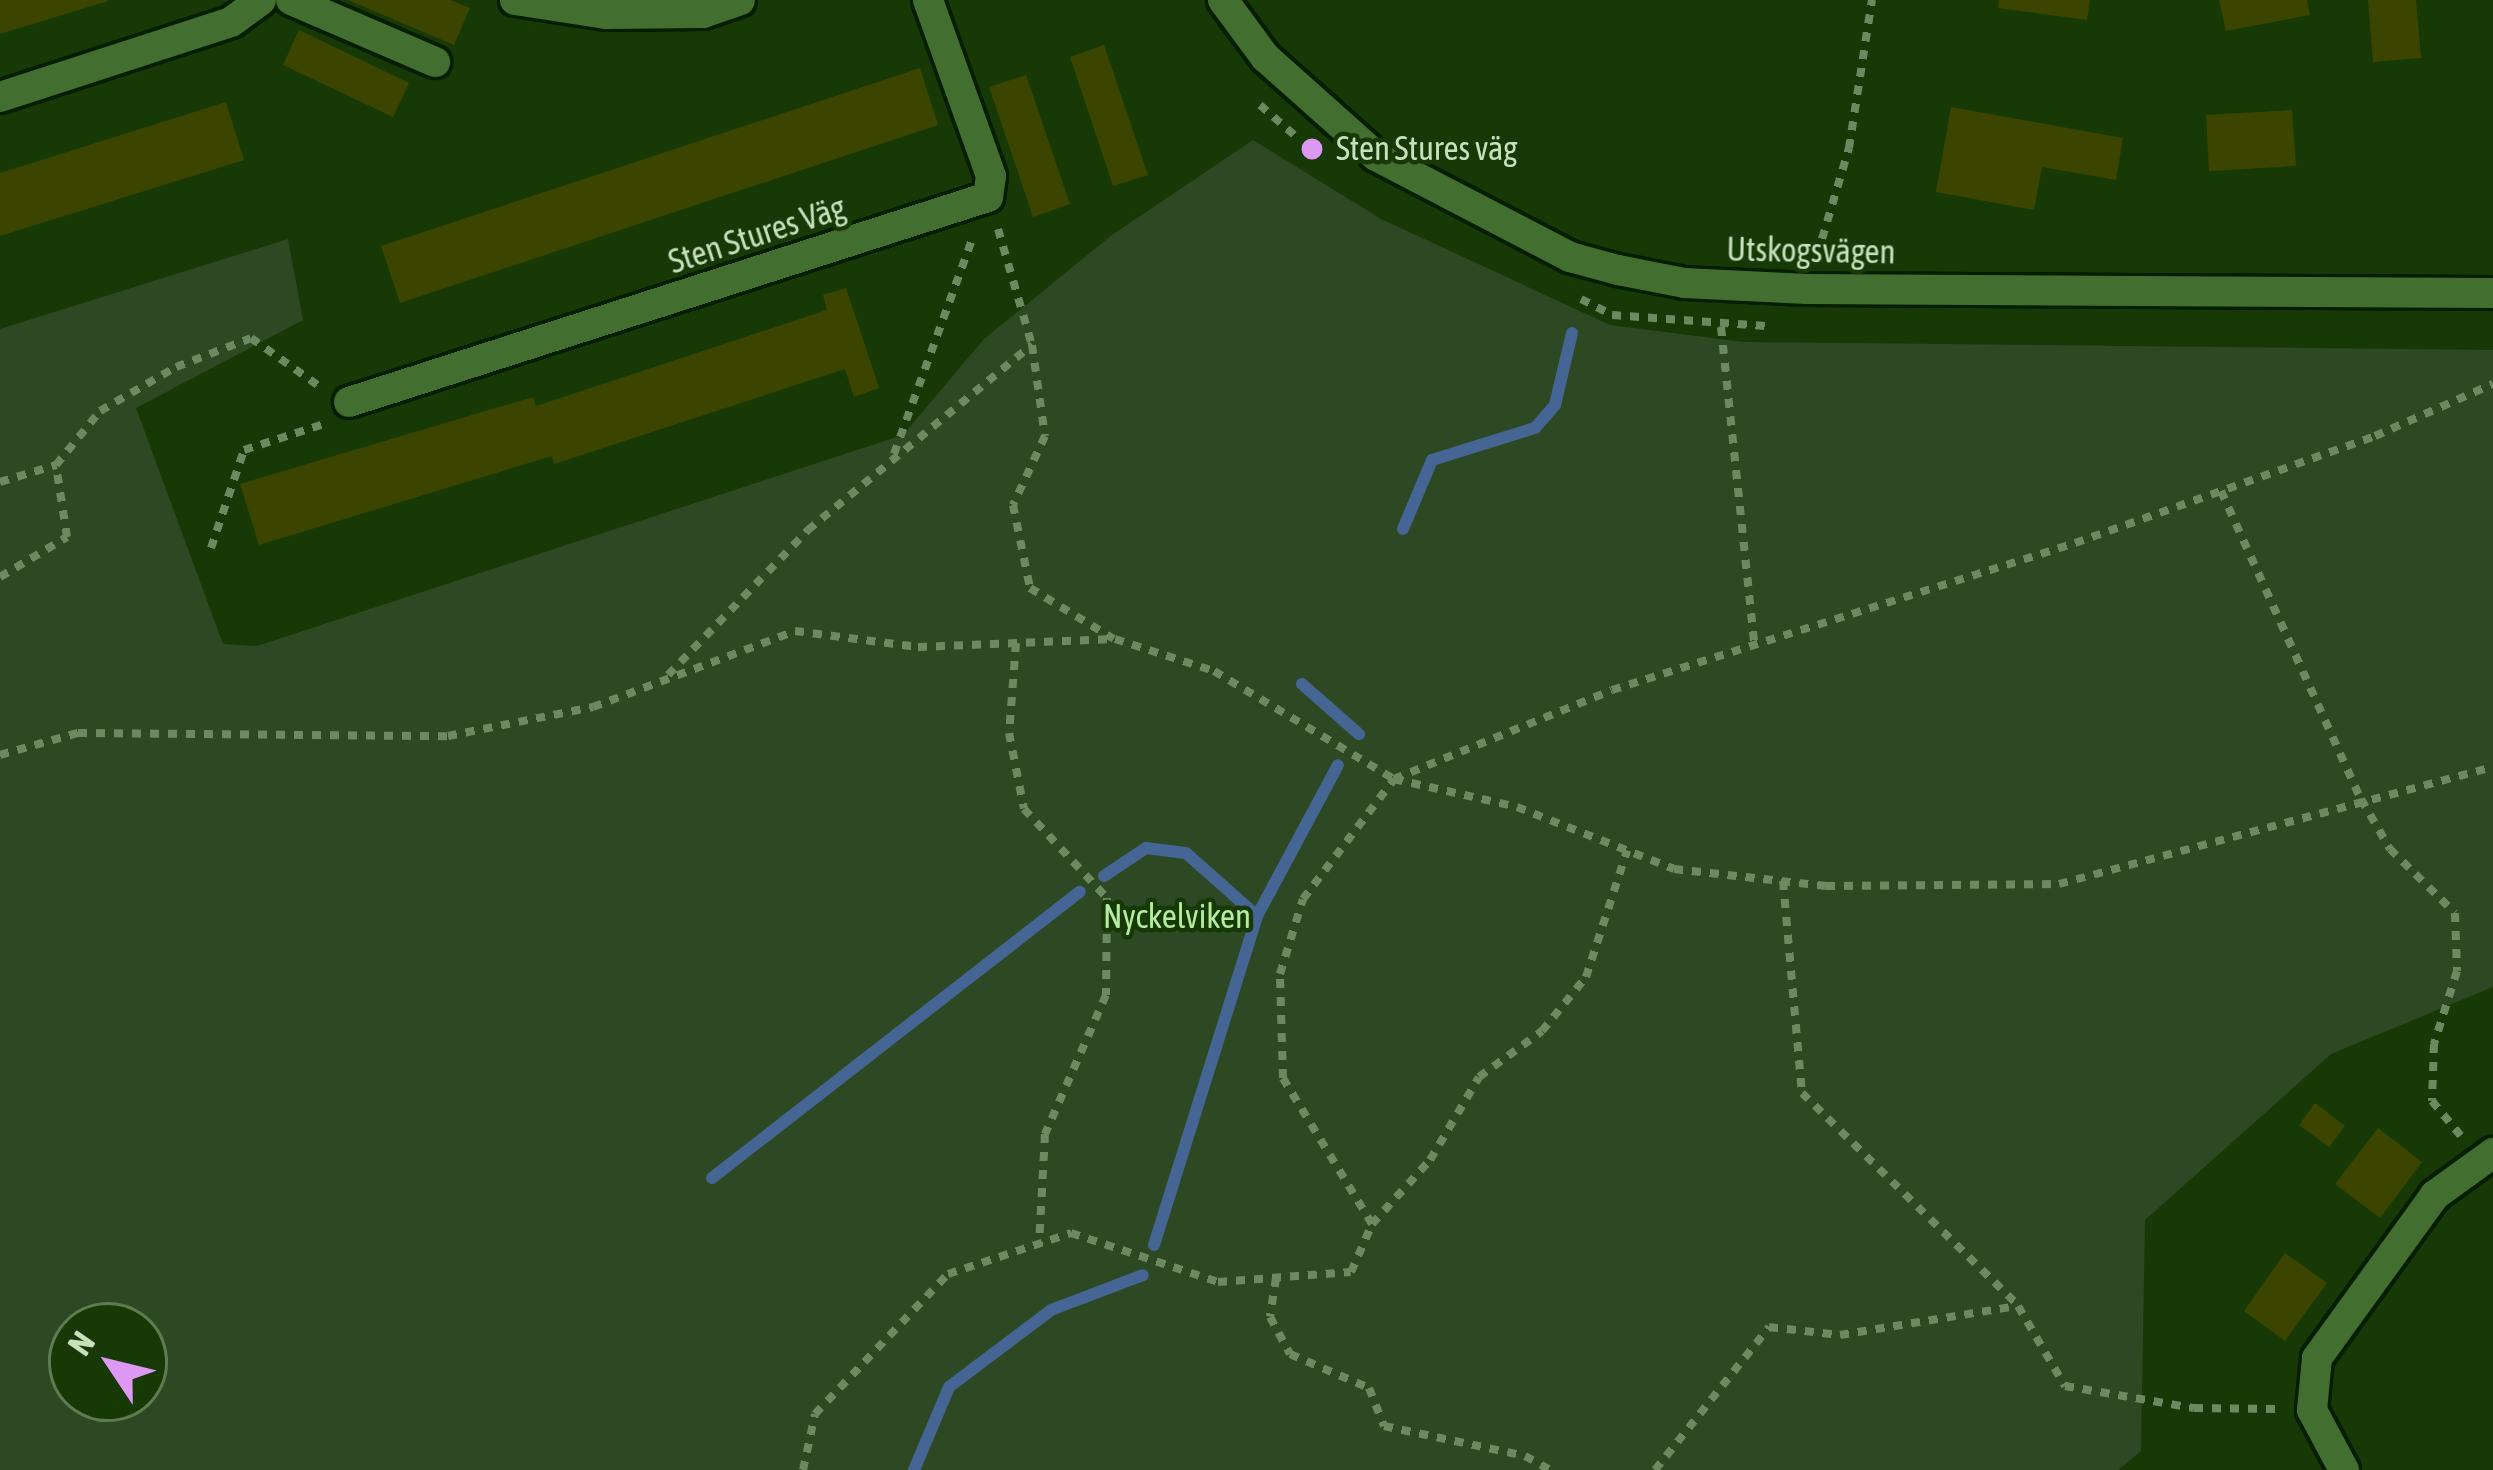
<!DOCTYPE html>
<meta charset="utf-8">
<style>
body{margin:0}
#map{position:relative;width:2493px;height:1470px;overflow:hidden;background:#173906;font-family:"Asap Condensed",sans-serif}
div>[style]{position:absolute}
.green>*{inset:0;background:#2d4923}
.stream>*{height:12px;margin:-6px;padding:0 6px;transform-origin:6px;border-radius:6px;background:#456694}
.building>*{inset:0;background:#3c4500}
.path>*{height:8px;margin-top:-4px;transform-origin:0;background:repeating-linear-gradient(90deg,#6c8a5f 0 9px,transparent 0 18px)}
.roads{filter:drop-shadow(3px 0 #061e00) drop-shadow(-3px 0 #061e00) drop-shadow(0 3px #061e00) drop-shadow(0 -3px #061e00)}
.minor>*{height:30px;margin:-15px;padding:0 15px;transform-origin:15px;border-radius:15px;background:#426f2f}
.dots>*{width:33px;height:33px;translate:-50% -50%;box-sizing:border-box;border:6px solid #173906;border-radius:50%}
span{translate:-50% -50%;white-space:nowrap;text-align:center;line-height:1.15;-webkit-text-stroke:9px #173906;paint-order:stroke}
.poi-label{font-size:33px;color:#c7e0be}
.left{translate:0 -50%;text-align:left}
.street-label{font-size:33px;color:#c7e0be}
.park-label{font-size:33px;color:#b6eca2}
.north{position:absolute;left:48px;top:1302px;width:120px;height:120px;box-sizing:border-box;background:#173906;border:3px solid #5d7c50;border-radius:50%;rotate:305deg;font-size:33px;font-weight:700;line-height:48px;text-align:center;color:#c7e0be}
.north::after{content:'';display:block;margin:auto;width:42px;height:54px;background:#dd99f3;clip-path:polygon(50% 0,100% 100%,50% 72%,0 100%)}
</style>
<div id="map">
<div class="green">
<div style="clip-path:polygon(evenodd,1253px 140px,1381px 219px,1610px 325px,1743px 342px,2493px 350px,2493px 987px,2331px 1054px,2145px 1220px,2141px 1451px,2118px 1470px,0 1470px,0 329px,288px 239px,303px 320px,136px 408px,223px 644px,257px 646px,903px 435px,984px 339px,1112px 235px,1253px 140px,72px 1326px,144px 1326px,144px 1398px,72px 1398px,72px 1326px)"></div>
</div>
<div class="stream">
<div style="left:1403px;top:529px;width:75px;rotate:-67.2deg"></div>
<div style="left:1432px;top:460px;width:108px;rotate:-17.3deg"></div>
<div style="left:1535px;top:428px;width:30px;rotate:-49deg"></div>
<div style="left:1555px;top:405px;width:74px;rotate:-76.7deg"></div>
<div style="left:1302px;top:684px;width:76px;rotate:41.3deg"></div>
<div style="left:1104px;top:876px;width:50px;rotate:-33.7deg"></div>
<div style="left:1146px;top:848px;width:40px;rotate:7.1deg"></div>
<div style="left:1186px;top:853px;width:95px;rotate:41.6deg"></div>
<div style="left:712px;top:1178px;width:466px;rotate:-37.9deg"></div>
<div style="left:1154px;top:1245px;width:345px;rotate:-72.6deg"></div>
<div style="left:1257px;top:916px;width:171px;rotate:-61.8deg"></div>
<div style="left:914px;top:1470px;width:90px;rotate:-67.1deg"></div>
<div style="left:949px;top:1387px;width:128px;rotate:-37deg"></div>
<div style="left:1051px;top:1310px;width:98px;rotate:-20.8deg"></div>
</div>
<div class="building">
<div style="clip-path:polygon(0 0,108px 0,108px 1px,0 34px)"></div>
<div style="clip-path:polygon(348px 0,450px 0,470px 8px,454px 45px)"></div>
<div style="clip-path:polygon(1999px 0,2090px 0,2087px 20px,1998px 8px)"></div>
<div style="clip-path:polygon(2219px 0,2307px 0,2310px 15px,2226px 31px)"></div>
<div style="clip-path:polygon(2368px 0,2416px 0,2421px 58px,2373px 62px)"></div>
<div style="clip-path:polygon(299px 30px,409px 83px,393px 117px,283px 65px)"></div>
<div style="clip-path:polygon(1104px 45px,1148px 175px,1113px 186px,1070px 57px)"></div>
<div style="clip-path:polygon(920px 68px,938px 125px,400px 303px,381px 246px)"></div>
<div style="clip-path:polygon(1026px 75px,1070px 204px,1033px 217px,989px 87px)"></div>
<div style="clip-path:polygon(226px 102px,244px 160px,0 236px,0 173px)"></div>
<div style="clip-path:polygon(1951px 107px,2123px 138px,2116px 180px,2042px 167px,2034px 210px,1936px 192px)"></div>
<div style="clip-path:polygon(2292px 110px,2296px 166px,2209px 171px,2206px 115px)"></div>
<div style="clip-path:polygon(846px 288px,879px 388px,854px 397px,845px 369px,554px 464px,552px 456px,259px 545px,240px 484px,533px 397px,536px 406px,827px 310px,823px 295px)"></div>
<div style="clip-path:polygon(2315px 1103px,2345px 1126px,2329px 1147px,2299px 1125px)"></div>
<div style="clip-path:polygon(2378px 1128px,2422px 1162px,2380px 1218px,2335px 1184px)"></div>
<div style="clip-path:polygon(2285px 1253px,2327px 1283px,2285px 1341px,2244px 1311px)"></div>
</div>
<div class="path">
<div style="left:1260px;top:105px;width:86px;rotate:41.2deg"></div>
<div style="left:998px;top:229px;width:121px;rotate:73.7deg"></div>
<div style="left:1032px;top:345px;width:92px;rotate:81.9deg"></div>
<div style="left:1045px;top:436px;width:76px;rotate:114.9deg"></div>
<div style="left:1013px;top:505px;width:85px;rotate:78.4deg"></div>
<div style="left:1030px;top:588px;width:98px;rotate:31.3deg"></div>
<div style="left:1817px;top:256px;width:113px;rotate:-73.5deg"></div>
<div style="left:1849px;top:148px;width:150px;rotate:-81.2deg"></div>
<div style="left:1581px;top:299px;width:35px;rotate:27deg"></div>
<div style="left:1612px;top:315px;width:154px;rotate:4.1deg"></div>
<div style="left:1721px;top:327px;width:316px;rotate:84deg"></div>
<div style="left:894px;top:454px;width:231px;rotate:-70deg"></div>
<div style="left:0;top:482px;width:59px;rotate:-16.9deg"></div>
<div style="left:2221px;top:491px;width:338px;rotate:65.6deg"></div>
<div style="left:2361px;top:799px;width:58px;rotate:59.9deg"></div>
<div style="left:2390px;top:849px;width:91px;rotate:44.6deg"></div>
<div style="left:2455px;top:913px;width:58px;rotate:88deg"></div>
<div style="left:2457px;top:971px;width:77px;rotate:107.5deg"></div>
<div style="left:2434px;top:1044px;width:57px;rotate:92deg"></div>
<div style="left:2432px;top:1101px;width:45px;rotate:50.4deg"></div>
<div style="left:211px;top:548px;width:103px;rotate:-71.4deg"></div>
<div style="left:244px;top:450px;width:84px;rotate:-18deg"></div>
<div style="left:0;top:577px;width:78px;rotate:-30.8deg"></div>
<div style="left:67px;top:537px;width:73px;rotate:-98.7deg"></div>
<div style="left:56px;top:465px;width:70px;rotate:-50.8deg"></div>
<div style="left:100px;top:411px;width:88px;rotate:-30.1deg"></div>
<div style="left:176px;top:367px;width:80px;rotate:-21.1deg"></div>
<div style="left:251px;top:338px;width:88px;rotate:35.3deg"></div>
<div style="left:1016px;top:643px;width:90px;rotate:94.4deg"></div>
<div style="left:1009px;top:733px;width:77px;rotate:78.8deg"></div>
<div style="left:1024px;top:809px;width:122px;rotate:47deg"></div>
<div style="left:1107px;top:898px;width:97px;rotate:90.6deg"></div>
<div style="left:1106px;top:995px;width:152px;rotate:113.7deg"></div>
<div style="left:1045px;top:1134px;width:110px;rotate:93.1deg"></div>
<div style="left:668px;top:675px;width:202px;rotate:-46deg"></div>
<div style="left:808px;top:530px;width:291px;rotate:-39.6deg"></div>
<div style="left:0;top:755px;width:81px;rotate:-15.8deg"></div>
<div style="left:78px;top:733px;width:370px;rotate:0.5deg"></div>
<div style="left:448px;top:736px;width:148px;rotate:-11.3deg"></div>
<div style="left:593px;top:707px;width:216px;rotate:-20.6deg"></div>
<div style="left:795px;top:631px;width:124px;rotate:7.4deg"></div>
<div style="left:918px;top:647px;width:197px;rotate:-2.3deg"></div>
<div style="left:1115px;top:639px;width:104px;rotate:17.9deg"></div>
<div style="left:1214px;top:671px;width:210px;rotate:31deg"></div>
<div style="left:1394px;top:779px;width:126px;rotate:12.8deg"></div>
<div style="left:1517px;top:807px;width:169px;rotate:21.5deg"></div>
<div style="left:1674px;top:869px;width:153px;rotate:6.4deg"></div>
<div style="left:1826px;top:886px;width:233px;rotate:-0.5deg"></div>
<div style="left:2059px;top:884px;width:449px;rotate:-15.1deg"></div>
<div style="left:1783px;top:881px;width:213px;rotate:84.9deg"></div>
<div style="left:1802px;top:1093px;width:301px;rotate:44.5deg"></div>
<div style="left:1372px;top:1224px;width:86px;rotate:-47.8deg"></div>
<div style="left:1430px;top:1160px;width:96px;rotate:-59.4deg"></div>
<div style="left:1479px;top:1077px;width:78px;rotate:-36.1deg"></div>
<div style="left:1542px;top:1031px;width:70px;rotate:-50.8deg"></div>
<div style="left:1586px;top:977px;width:133px;rotate:-72deg"></div>
<div style="left:1276px;top:1278px;width:39px;rotate:99deg"></div>
<div style="left:1270px;top:1317px;width:42px;rotate:61.6deg"></div>
<div style="left:1290px;top:1354px;width:86px;rotate:23.3deg"></div>
<div style="left:1369px;top:1388px;width:41px;rotate:68.5deg"></div>
<div style="left:1384px;top:1426px;width:144px;rotate:12deg"></div>
<div style="left:1525px;top:1456px;width:29px;rotate:29deg"></div>
<div style="left:803px;top:1470px;width:57px;rotate:-77.9deg"></div>
<div style="left:815px;top:1414px;width:193px;rotate:-46.5deg"></div>
<div style="left:948px;top:1274px;width:130px;rotate:-18.4deg"></div>
<div style="left:1071px;top:1233px;width:155px;rotate:18.4deg"></div>
<div style="left:1218px;top:1282px;width:133px;rotate:-4.3deg"></div>
<div style="left:1351px;top:1272px;width:52px;rotate:-66.4deg"></div>
<div style="left:1372px;top:1224px;width:171px;rotate:-121.4deg"></div>
<div style="left:1283px;top:1078px;width:104px;rotate:-91.7deg"></div>
<div style="left:1280px;top:974px;width:78px;rotate:-73deg"></div>
<div style="left:1303px;top:899px;width:151px;rotate:-52.8deg"></div>
<div style="left:1394px;top:779px;width:235px;rotate:-22.2deg"></div>
<div style="left:1612px;top:690px;width:486px;rotate:-17.6deg"></div>
<div style="left:2075px;top:543px;width:319px;rotate:-19.6deg"></div>
<div style="left:2375px;top:436px;width:129px;rotate:-23.8deg"></div>
<div style="left:1655px;top:1470px;width:183px;rotate:-51.4deg"></div>
<div style="left:1769px;top:1327px;width:71px;rotate:6.4deg"></div>
<div style="left:1840px;top:1335px;width:180px;rotate:-9.3deg"></div>
<div style="left:2018px;top:1306px;width:93px;rotate:59.6deg"></div>
<div style="left:2065px;top:1386px;width:131px;rotate:9.7deg"></div>
<div style="left:2194px;top:1408px;width:86px;rotate:0.7deg"></div>
</div>
<div class="roads">
<div class="minor">
<div style="left:291px;top:0;width:157px;rotate:23.3deg"></div>
<div style="left:515px;top:0;width:92px;rotate:8.7deg"></div>
<div style="left:606px;top:14px;width:97px;rotate:-0.6deg"></div>
<div style="left:703px;top:13px;width:39px;rotate:-19deg"></div>
<div style="left:1223px;top:0;width:71px;rotate:53.6deg"></div>
<div style="left:1265px;top:57px;width:149px;rotate:41.7deg"></div>
<div style="left:1376px;top:156px;width:219px;rotate:27.5deg"></div>
<div style="left:1570px;top:257px;width:50px;rotate:15.2deg"></div>
<div style="left:1618px;top:270px;width:67px;rotate:11.1deg"></div>
<div style="left:1684px;top:283px;width:123px;rotate:2.8deg"></div>
<div style="left:1807px;top:289px;width:686px;rotate:0.33deg"></div>
<div style="left:0;top:97px;width:243px;rotate:-18deg"></div>
<div style="left:231px;top:22px;width:37px;rotate:-36deg"></div>
<div style="left:349px;top:402px;width:671px;rotate:-17.79deg"></div>
<div style="left:988px;top:197px;width:21px;rotate:-82deg"></div>
<div style="left:991px;top:176px;width:187px;rotate:-109.7deg"></div>
<div style="left:2344px;top:1470px;width:68px;rotate:-118.1deg"></div>
<div style="left:2312px;top:1410px;width:52px;rotate:-84.5deg"></div>
<div style="left:2317px;top:1358px;width:201px;rotate:-54.1deg"></div>
<div style="left:2435px;top:1195px;width:72px;rotate:-35.9deg"></div>
</div>
</div>
<div class="dots">
<div style="left:1312px;top:149px;background:#dd99f3"></div>
</div>
<div class="poi-label">
<span class="left" style="left:1336px;top:149px">Sten Stures väg</span>
</div>
<div class="street-label">
<span style="left:757px;top:235px;rotate:-18deg">Sten Stures Väg</span>
<span style="left:1811px;top:251px;rotate:1deg">Utskogsvägen</span>
</div>
<div class="park-label">
<span style="left:1177px;top:917px">Nyckelviken</span>
</div>
<div class="north">N</div>
</div>
